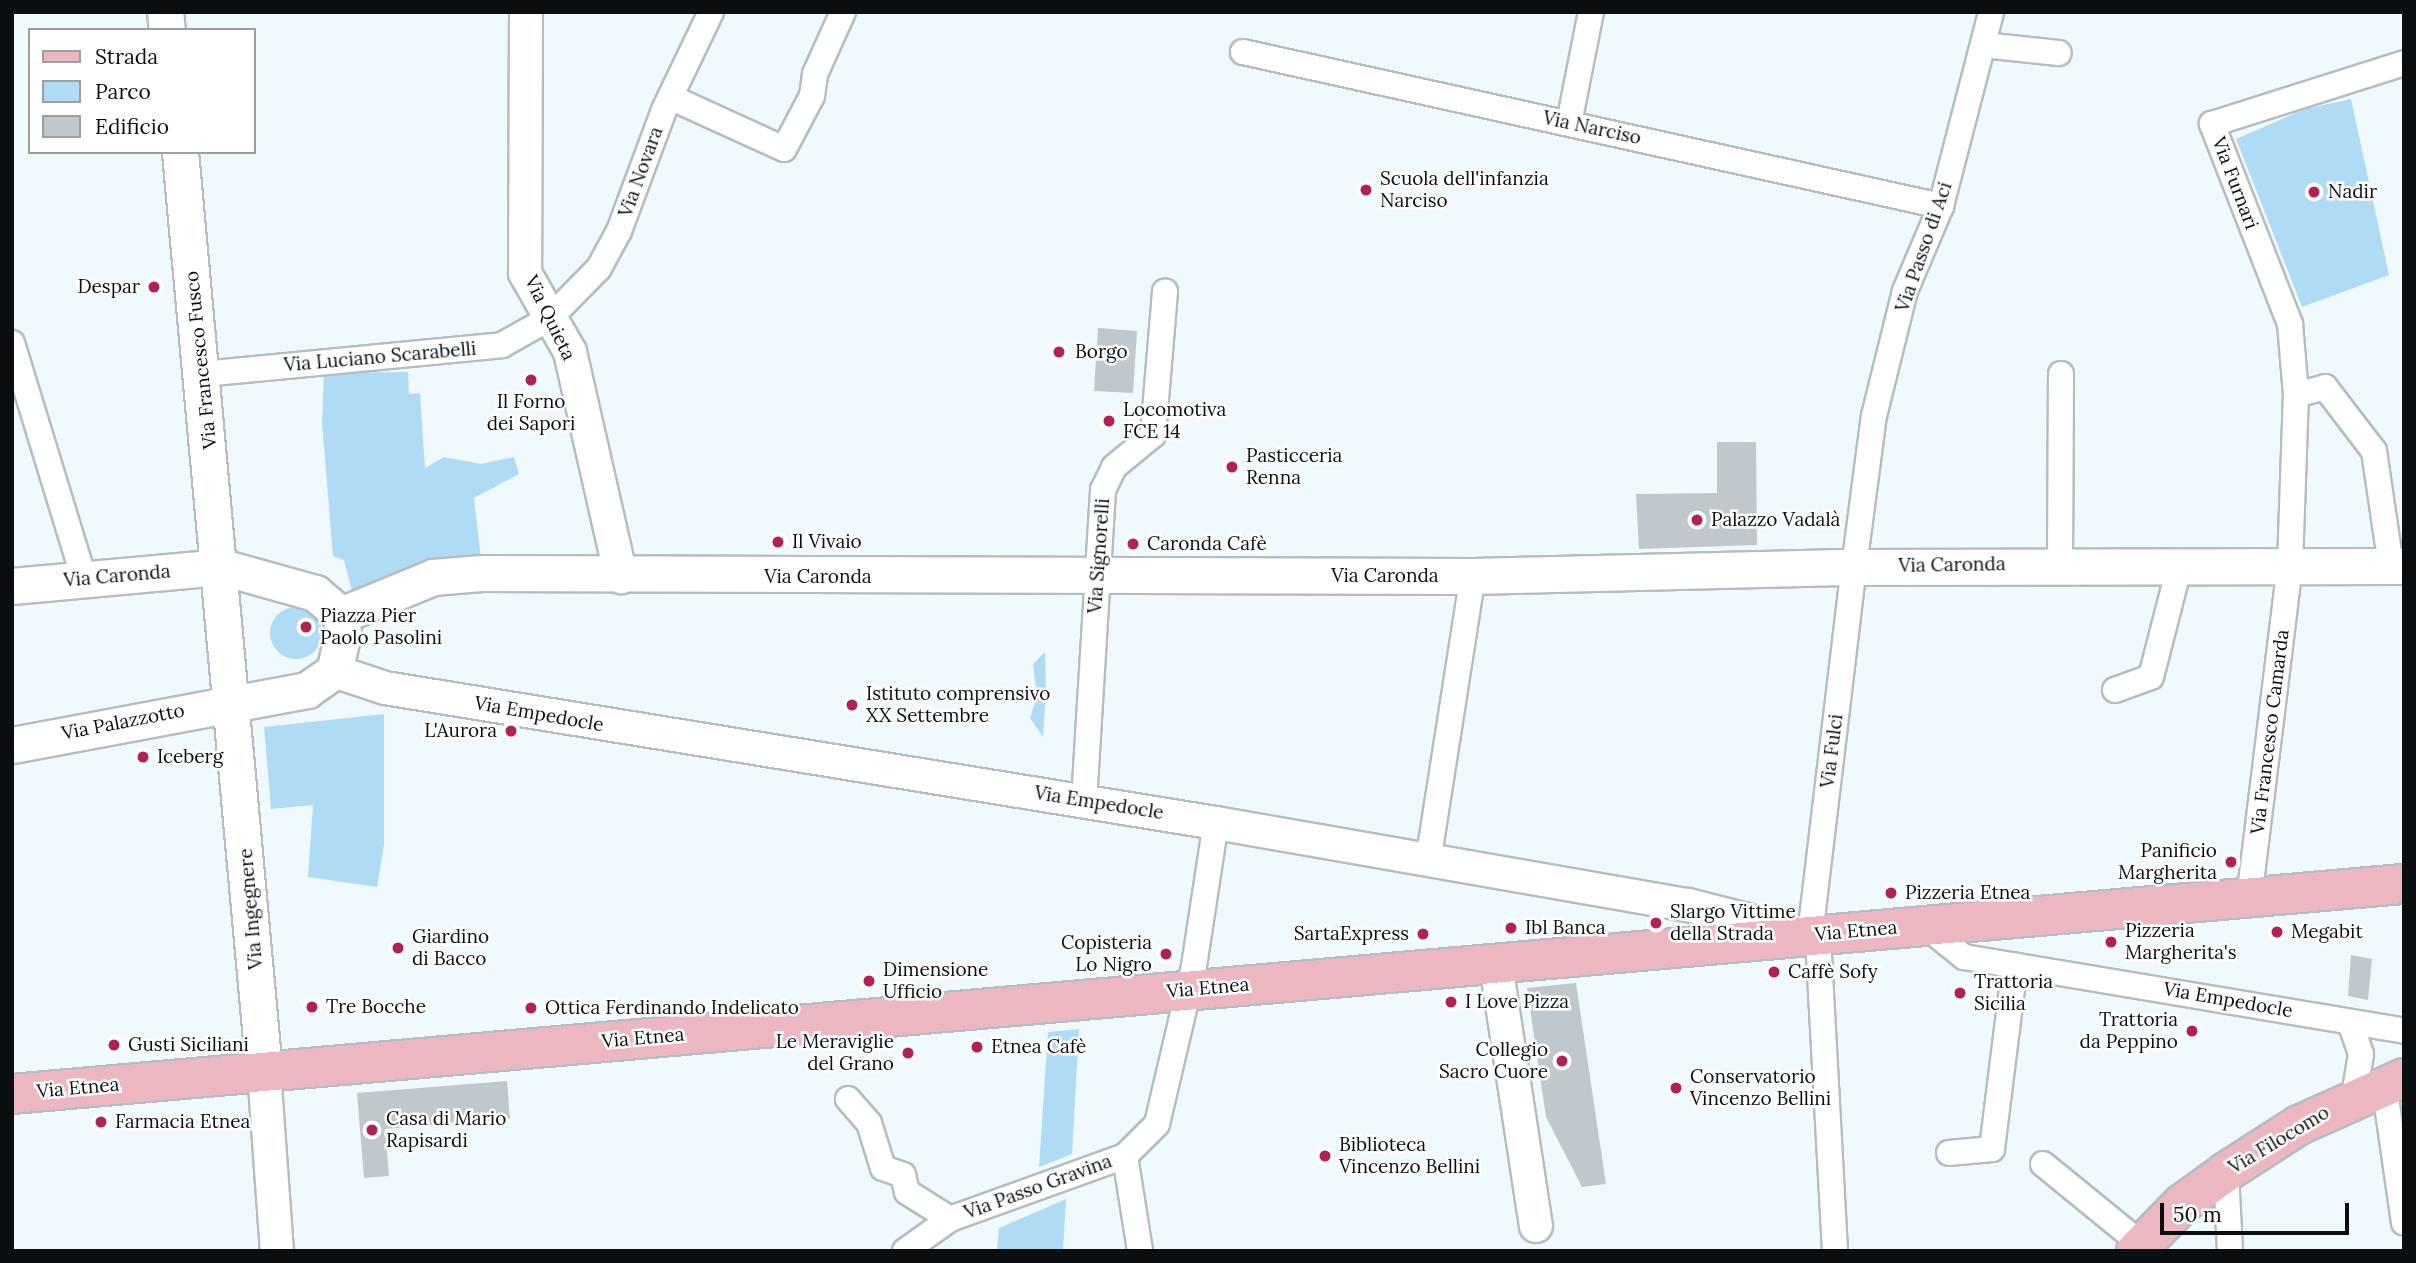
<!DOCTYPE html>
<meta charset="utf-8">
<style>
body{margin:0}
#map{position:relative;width:2416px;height:1263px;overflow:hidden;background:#f0f9fe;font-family:Lora,serif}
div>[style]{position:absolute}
.green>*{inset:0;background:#afdbf5}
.round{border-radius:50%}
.building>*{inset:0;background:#c0c8cd}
.roads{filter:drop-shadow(2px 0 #b5bdc2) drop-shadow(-2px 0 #b5bdc2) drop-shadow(0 2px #b5bdc2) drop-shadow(0 -2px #b5bdc2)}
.minor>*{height:24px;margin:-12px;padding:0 12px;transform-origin:12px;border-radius:12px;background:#fff}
.tertiary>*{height:32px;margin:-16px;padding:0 16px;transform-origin:16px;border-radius:16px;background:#fff}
.secondary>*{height:35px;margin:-17.5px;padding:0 17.5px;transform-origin:17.5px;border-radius:17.5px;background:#fff}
.primary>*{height:38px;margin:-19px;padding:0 19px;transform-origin:19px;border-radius:19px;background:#edb7c2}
.dots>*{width:19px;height:19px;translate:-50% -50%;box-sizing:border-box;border:4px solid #fff;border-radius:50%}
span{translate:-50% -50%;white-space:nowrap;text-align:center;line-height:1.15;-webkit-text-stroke:5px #fff;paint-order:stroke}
.street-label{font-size:19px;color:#0b0e10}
.poi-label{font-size:19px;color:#0b0e10}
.left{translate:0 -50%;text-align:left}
.right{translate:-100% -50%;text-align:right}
.frame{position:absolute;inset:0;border:14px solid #0b0e10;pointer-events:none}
.legend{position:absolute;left:28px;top:28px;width:228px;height:126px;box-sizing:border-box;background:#fff;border:2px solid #9d9f9f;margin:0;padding:9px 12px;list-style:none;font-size:21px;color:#0b0e10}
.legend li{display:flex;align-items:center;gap:14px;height:35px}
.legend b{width:35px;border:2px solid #9d9f9f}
.scale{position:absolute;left:2160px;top:1203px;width:189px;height:32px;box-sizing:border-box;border:4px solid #0b0e10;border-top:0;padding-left:9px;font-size:21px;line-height:24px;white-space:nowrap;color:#0b0e10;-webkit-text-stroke:5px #fff;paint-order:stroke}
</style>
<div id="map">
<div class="green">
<div style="clip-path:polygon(2351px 99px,2389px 275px,2302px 307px,2236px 139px,2305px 109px)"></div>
<div style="clip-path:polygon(408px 372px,409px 394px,420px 393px,425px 468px,444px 457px,481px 464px,514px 457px,519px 474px,474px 498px,481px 559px,439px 557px,352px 591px,344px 560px,333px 556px,322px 422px,324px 373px)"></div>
<div class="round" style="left:270px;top:607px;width:52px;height:52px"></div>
<div style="clip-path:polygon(1045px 652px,1046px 690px,1043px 737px,1030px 718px,1037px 696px,1033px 664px)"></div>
<div style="clip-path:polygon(384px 714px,384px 845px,377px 887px,308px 877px,313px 805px,271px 809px,264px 727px)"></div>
<div style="clip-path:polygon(1079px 1029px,1072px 1154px,1039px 1167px,1048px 1032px)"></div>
<div style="clip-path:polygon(1066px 1199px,1063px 1251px,997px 1251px,999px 1228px)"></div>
</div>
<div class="building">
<div style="clip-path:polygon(1098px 328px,1137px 331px,1133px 393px,1094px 391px)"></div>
<div style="clip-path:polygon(1717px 442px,1756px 442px,1757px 545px,1639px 549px,1636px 494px,1717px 493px)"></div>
<div style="clip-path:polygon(2351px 955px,2372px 959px,2368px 1000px,2348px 996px)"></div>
<div style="clip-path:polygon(1576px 983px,1606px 1184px,1582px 1187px,1546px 1117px,1527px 988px)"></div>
<div style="clip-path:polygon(507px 1081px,510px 1119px,385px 1129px,389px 1176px,364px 1178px,357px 1093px)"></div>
</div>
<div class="roads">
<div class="minor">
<div style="left:1983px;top:45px;width:76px;rotate:6deg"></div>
<div style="left:1243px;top:52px;width:715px;rotate:12.44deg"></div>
<div style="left:670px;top:97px;width:125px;rotate:24.5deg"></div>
<div style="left:784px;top:149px;width:60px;rotate:-62.2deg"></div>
<div style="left:812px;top:96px;width:22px;rotate:-82deg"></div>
<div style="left:815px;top:74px;width:68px;rotate:-65.7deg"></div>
<div style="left:1569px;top:123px;width:113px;rotate:-78.8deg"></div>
<div style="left:12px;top:343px;width:247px;rotate:73deg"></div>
<div style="left:203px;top:374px;width:300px;rotate:-5.5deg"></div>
<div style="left:502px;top:345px;width:55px;rotate:-29.4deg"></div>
<div style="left:550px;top:318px;width:70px;rotate:-45.6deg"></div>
<div style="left:599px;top:268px;width:42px;rotate:-61.6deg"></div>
<div style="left:619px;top:231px;width:129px;rotate:-69.6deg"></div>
<div style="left:664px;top:110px;width:109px;rotate:-64.4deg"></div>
<div style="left:2296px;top:395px;width:30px;rotate:-15deg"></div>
<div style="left:2325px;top:387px;width:81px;rotate:52.6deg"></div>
<div style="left:2374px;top:451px;width:116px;rotate:81.6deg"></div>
<div style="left:2060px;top:564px;width:190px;rotate:-89.7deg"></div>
<div style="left:2115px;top:690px;width:38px;rotate:-20deg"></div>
<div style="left:2151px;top:677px;width:117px;rotate:-75.6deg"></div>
<div style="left:1084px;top:801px;width:312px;rotate:-86.5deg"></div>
<div style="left:1103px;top:490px;width:25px;rotate:-64deg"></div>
<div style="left:1114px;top:467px;width:50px;rotate:-39.4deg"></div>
<div style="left:1153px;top:435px;width:144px;rotate:-85.2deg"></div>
<div style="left:1428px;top:862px;width:290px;rotate:-81.1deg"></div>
<div style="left:2249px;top:899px;width:337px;rotate:-83deg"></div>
<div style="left:2290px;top:565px;width:170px;rotate:-88deg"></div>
<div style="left:2296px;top:395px;width:71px;rotate:-94.8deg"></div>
<div style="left:2290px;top:324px;width:215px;rotate:-111.3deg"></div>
<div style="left:2212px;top:124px;width:201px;rotate:-17.6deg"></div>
<div style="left:1924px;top:925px;width:51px;rotate:38.7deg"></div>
<div style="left:1964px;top:957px;width:446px;rotate:9.5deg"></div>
<div style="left:2350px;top:1022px;width:34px;rotate:71deg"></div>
<div style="left:2361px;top:1054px;width:43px;rotate:99.5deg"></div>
<div style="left:2384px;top:1084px;width:140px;rotate:81.8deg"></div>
<div style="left:848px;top:1099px;width:32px;rotate:49deg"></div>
<div style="left:869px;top:1123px;width:47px;rotate:72.7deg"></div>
<div style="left:883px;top:1168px;width:21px;rotate:19deg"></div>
<div style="left:903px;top:1175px;width:17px;rotate:77deg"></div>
<div style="left:907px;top:1192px;width:51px;rotate:32.1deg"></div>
<div style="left:1949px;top:1153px;width:43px;rotate:-5.3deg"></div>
<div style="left:1992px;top:1149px;width:185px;rotate:-82.9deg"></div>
<div style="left:1125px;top:1156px;width:96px;rotate:81deg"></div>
<div style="left:2043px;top:1164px;width:127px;rotate:39.2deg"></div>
<div style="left:2226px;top:1172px;width:79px;rotate:87.1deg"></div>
<div style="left:905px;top:1251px;width:55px;rotate:-35.4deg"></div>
<div style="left:950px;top:1219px;width:186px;rotate:-19.8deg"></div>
<div style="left:1125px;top:1156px;width:45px;rotate:-45deg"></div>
<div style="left:1157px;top:1124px;width:162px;rotate:-76.8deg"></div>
<div style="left:1194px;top:966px;width:145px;rotate:-81.3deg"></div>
<div style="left:1835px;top:1251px;width:299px;rotate:-93.1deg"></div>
<div style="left:1819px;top:952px;width:19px;rotate:-118deg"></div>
<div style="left:1810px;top:935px;width:371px;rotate:-83.2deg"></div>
<div style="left:1854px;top:567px;width:152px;rotate:-82.5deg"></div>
<div style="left:1874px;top:416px;width:129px;rotate:-76.1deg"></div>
<div style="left:1905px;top:291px;width:92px;rotate:-67deg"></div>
<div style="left:1941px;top:206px;width:200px;rotate:-75.5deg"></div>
</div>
<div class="tertiary">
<div style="left:526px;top:12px;width:261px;rotate:90.2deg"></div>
<div style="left:525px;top:273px;width:91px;rotate:60.3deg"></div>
<div style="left:570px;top:352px;width:231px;rotate:77.2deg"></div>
<div style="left:334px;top:671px;width:54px;rotate:18.4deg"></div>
<div style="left:385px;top:688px;width:842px;rotate:9.23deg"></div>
<div style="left:1216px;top:823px;width:479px;rotate:9.9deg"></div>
<div style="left:1688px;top:905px;width:110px;rotate:14.2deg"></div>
<div style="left:1496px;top:965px;width:264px;rotate:81.3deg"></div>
<div style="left:264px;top:1071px;width:180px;rotate:85.9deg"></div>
</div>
<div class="secondary">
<div style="left:165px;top:12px;width:18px;rotate:84deg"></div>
<div style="left:180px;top:152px;width:923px;rotate:84.78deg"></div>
<div style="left:12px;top:586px;width:211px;rotate:-5.2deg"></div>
<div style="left:222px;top:567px;width:97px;rotate:15.6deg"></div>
<div style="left:315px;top:593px;width:34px;rotate:40deg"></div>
<div style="left:341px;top:615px;width:18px;rotate:84deg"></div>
<div style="left:343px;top:633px;width:39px;rotate:103deg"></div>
<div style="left:334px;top:671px;width:33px;rotate:145deg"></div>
<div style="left:307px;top:690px;width:300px;rotate:169.4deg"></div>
<div style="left:341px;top:615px;width:100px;rotate:-22.4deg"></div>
<div style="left:433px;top:577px;width:48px;rotate:-4.8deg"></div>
<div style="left:481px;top:573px;width:992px;rotate:0.17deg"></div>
<div style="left:1473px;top:576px;width:381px;rotate:-1.4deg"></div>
<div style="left:1854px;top:567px;width:550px;rotate:-0.1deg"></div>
</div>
<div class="primary">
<div style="left:12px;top:1094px;width:2401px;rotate:-5.02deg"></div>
<div style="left:2136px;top:1251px;width:66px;rotate:-45.6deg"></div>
<div style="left:2182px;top:1204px;width:54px;rotate:-36deg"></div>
<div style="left:2226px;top:1172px;width:87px;rotate:-32.8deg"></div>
<div style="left:2299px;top:1125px;width:115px;rotate:-24.1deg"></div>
</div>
</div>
<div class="dots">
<div style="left:1366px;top:190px;background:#b12154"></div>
<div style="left:2314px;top:192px;background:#b12154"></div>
<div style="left:154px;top:287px;background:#b12154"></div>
<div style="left:1059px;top:352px;background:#b12154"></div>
<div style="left:531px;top:380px;background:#b12154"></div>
<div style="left:1109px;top:421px;background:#b12154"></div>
<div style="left:1232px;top:467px;background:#b12154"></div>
<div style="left:1697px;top:520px;background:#b12154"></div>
<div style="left:778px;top:542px;background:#b12154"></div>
<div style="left:1133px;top:544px;background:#b12154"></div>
<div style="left:306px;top:627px;background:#b12154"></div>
<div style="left:852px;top:705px;background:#b12154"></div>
<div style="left:511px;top:731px;background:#b12154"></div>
<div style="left:143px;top:757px;background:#b12154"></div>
<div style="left:2231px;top:862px;background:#b12154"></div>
<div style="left:1891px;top:893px;background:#b12154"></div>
<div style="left:1656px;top:923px;background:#b12154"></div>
<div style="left:1511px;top:928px;background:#b12154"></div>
<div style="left:2277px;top:932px;background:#b12154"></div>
<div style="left:1423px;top:934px;background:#b12154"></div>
<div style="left:2111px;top:942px;background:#b12154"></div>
<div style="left:398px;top:948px;background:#b12154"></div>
<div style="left:1166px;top:954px;background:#b12154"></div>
<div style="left:1774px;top:972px;background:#b12154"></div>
<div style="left:869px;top:981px;background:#b12154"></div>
<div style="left:1960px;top:993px;background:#b12154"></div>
<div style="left:1451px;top:1002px;background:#b12154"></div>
<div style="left:312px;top:1007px;background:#b12154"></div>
<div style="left:531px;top:1008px;background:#b12154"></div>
<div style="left:2192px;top:1031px;background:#b12154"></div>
<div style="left:114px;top:1045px;background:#b12154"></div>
<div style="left:977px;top:1047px;background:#b12154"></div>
<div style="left:908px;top:1053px;background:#b12154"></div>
<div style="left:1562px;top:1061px;background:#b12154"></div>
<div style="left:1676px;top:1088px;background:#b12154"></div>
<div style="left:101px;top:1122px;background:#b12154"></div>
<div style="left:372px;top:1130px;background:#b12154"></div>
<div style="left:1325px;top:1156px;background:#b12154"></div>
</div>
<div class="street-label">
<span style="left:1592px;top:128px;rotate:12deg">Via Narciso</span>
<span style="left:641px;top:172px;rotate:-70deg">Via Novara</span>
<span style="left:2235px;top:183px;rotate:69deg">Via Furnari</span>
<span style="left:1924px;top:247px;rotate:-71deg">Via Passo di Aci</span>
<span style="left:550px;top:318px;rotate:64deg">Via Quieta</span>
<span style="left:380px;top:357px;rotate:-5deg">Via Luciano Scarabelli</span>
<span style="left:201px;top:360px;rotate:-96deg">Via Francesco Fusco</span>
<span style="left:1099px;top:556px;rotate:-86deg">Via Signorelli</span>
<span style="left:1952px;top:565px;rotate:-1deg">Via Caronda</span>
<span style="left:117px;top:576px;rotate:-5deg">Via Caronda</span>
<span style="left:1385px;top:576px">Via Caronda</span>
<span style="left:818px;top:577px">Via Caronda</span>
<span style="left:539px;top:714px;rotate:10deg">Via Empedocle</span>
<span style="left:123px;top:722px;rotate:-11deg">Via Palazzotto</span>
<span style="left:2270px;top:732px;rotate:-83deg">Via Francesco Camarda</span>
<span style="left:1832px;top:751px;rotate:-83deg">Via Fulci</span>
<span style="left:1099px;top:803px;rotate:9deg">Via Empedocle</span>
<span style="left:251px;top:909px;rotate:-95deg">Via Ingegnere</span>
<span style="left:1856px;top:931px;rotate:-5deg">Via Etnea</span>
<span style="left:1208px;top:988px;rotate:-5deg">Via Etnea</span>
<span style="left:2228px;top:1000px;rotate:10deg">Via Empedocle</span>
<span style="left:643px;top:1038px;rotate:-5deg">Via Etnea</span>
<span style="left:78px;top:1088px;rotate:-5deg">Via Etnea</span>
<span style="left:2279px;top:1140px;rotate:-31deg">Via Filocomo</span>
<span style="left:1038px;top:1187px;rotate:-20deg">Via Passo Gravina</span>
</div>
<div class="poi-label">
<span class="left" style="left:1380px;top:190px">Scuola dell'infanzia<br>Narciso</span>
<span class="left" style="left:2328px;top:192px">Nadir</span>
<span class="right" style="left:140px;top:287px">Despar</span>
<span class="left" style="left:1075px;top:352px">Borgo</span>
<span style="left:531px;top:413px">Il Forno<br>dei Sapori</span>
<span class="left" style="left:1123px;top:421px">Locomotiva<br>FCE 14</span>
<span class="left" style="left:1246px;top:467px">Pasticceria<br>Renna</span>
<span class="left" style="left:1711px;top:520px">Palazzo Vadalà</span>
<span class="left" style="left:792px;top:542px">Il Vivaio</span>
<span class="left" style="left:1147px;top:544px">Caronda Cafè</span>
<span class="left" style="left:320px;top:627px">Piazza Pier<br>Paolo Pasolini</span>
<span class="left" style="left:866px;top:705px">Istituto comprensivo<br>XX Settembre</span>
<span class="right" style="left:497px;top:731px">L'Aurora</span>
<span class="left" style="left:157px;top:757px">Iceberg</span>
<span class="right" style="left:2217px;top:862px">Panificio<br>Margherita</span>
<span class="left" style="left:1905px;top:893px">Pizzeria Etnea</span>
<span class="left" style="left:1670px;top:923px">Slargo Vittime<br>della Strada</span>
<span class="left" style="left:1525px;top:928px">Ibl Banca</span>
<span class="left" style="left:2125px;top:942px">Pizzeria<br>Margherita's</span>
<span class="left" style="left:2291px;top:932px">Megabit</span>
<span class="right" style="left:1409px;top:934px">SartaExpress</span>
<span class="left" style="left:412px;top:948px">Giardino<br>di Bacco</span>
<span class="right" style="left:1152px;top:954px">Copisteria<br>Lo Nigro</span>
<span class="left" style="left:883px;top:981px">Dimensione<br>Ufficio</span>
<span class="left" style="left:1788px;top:972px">Caffè Sofy</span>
<span class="left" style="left:1974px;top:993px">Trattoria<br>Sicilia</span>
<span class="left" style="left:1465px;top:1002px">I Love Pizza</span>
<span class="left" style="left:326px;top:1007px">Tre Bocche</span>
<span class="left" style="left:545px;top:1008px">Ottica Ferdinando Indelicato</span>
<span class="right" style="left:2178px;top:1031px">Trattoria<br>da Peppino</span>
<span class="right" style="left:894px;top:1053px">Le Meraviglie<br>del Grano</span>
<span class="left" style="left:128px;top:1045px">Gusti Siciliani</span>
<span class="left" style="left:991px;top:1047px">Etnea Cafè</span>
<span class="right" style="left:1548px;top:1061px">Collegio<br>Sacro Cuore</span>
<span class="left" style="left:1690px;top:1088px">Conservatorio<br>Vincenzo Bellini</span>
<span class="left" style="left:386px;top:1130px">Casa di Mario<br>Rapisardi</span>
<span class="left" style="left:115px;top:1122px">Farmacia Etnea</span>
<span class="left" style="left:1339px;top:1156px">Biblioteca<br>Vincenzo Bellini</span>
</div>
<div class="frame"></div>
<ul class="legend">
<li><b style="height:9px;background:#edb7c2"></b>Strada</li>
<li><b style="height:19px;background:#afdbf5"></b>Parco</li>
<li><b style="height:19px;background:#c0c8cd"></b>Edificio</li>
</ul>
<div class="scale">50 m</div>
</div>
